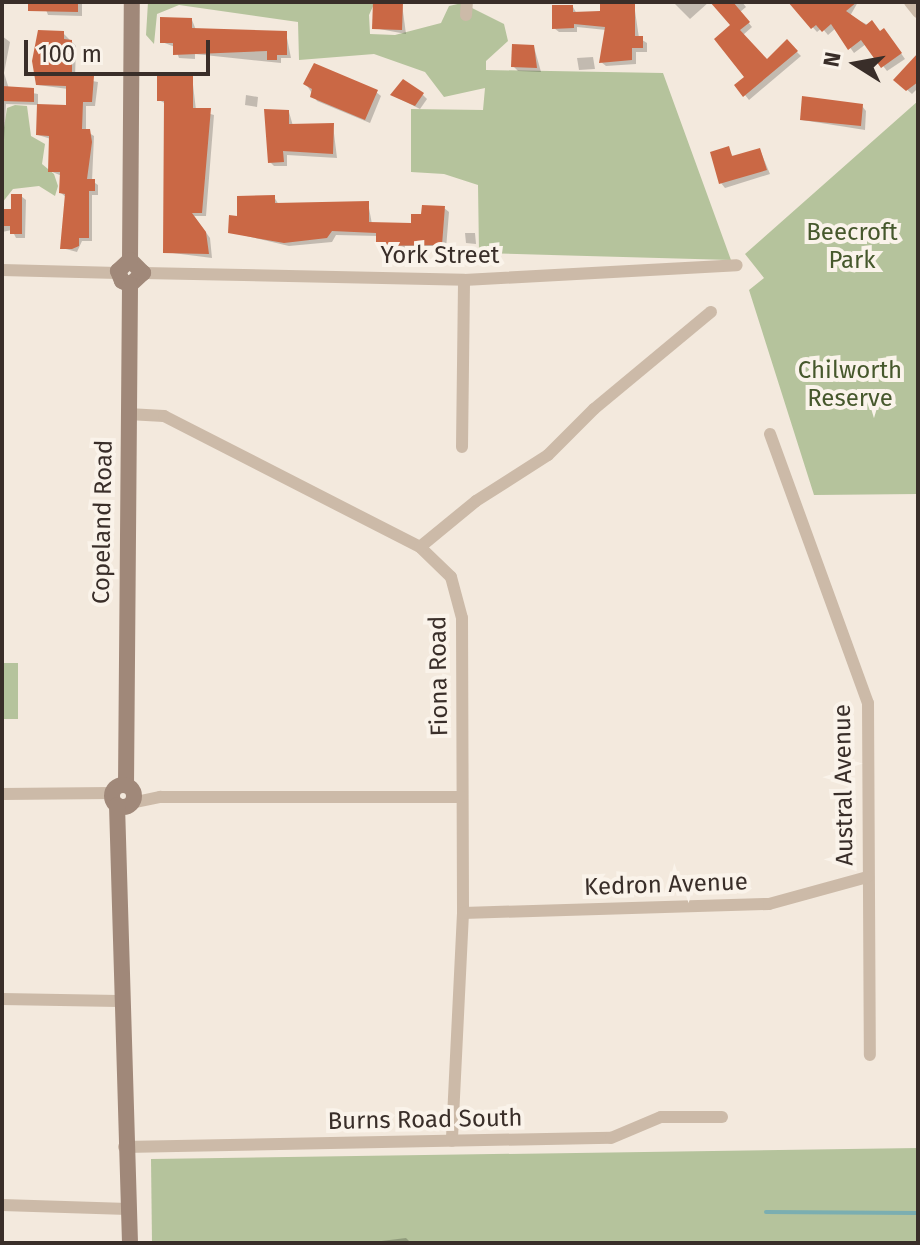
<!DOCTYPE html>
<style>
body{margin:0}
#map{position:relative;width:920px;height:1245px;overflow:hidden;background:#f3e9dd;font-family:"Fira Sans",sans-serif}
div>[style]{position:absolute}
.green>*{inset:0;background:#b5c39c}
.shadow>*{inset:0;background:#0003}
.stream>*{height:4px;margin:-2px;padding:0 2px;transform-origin:2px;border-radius:2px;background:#7baeb1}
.building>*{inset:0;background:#ca6845}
.minor>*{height:12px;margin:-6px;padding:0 6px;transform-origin:6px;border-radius:6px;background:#ccbaa8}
.secondary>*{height:16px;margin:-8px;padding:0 8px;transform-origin:8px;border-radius:8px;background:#a08879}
.secondary>.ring{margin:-8px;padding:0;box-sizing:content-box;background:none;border:16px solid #a08879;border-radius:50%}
span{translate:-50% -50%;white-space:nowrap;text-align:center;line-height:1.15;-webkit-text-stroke:8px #faf3ea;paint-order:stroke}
.park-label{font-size:24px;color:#46582c}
.street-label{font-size:24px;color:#392e29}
.frame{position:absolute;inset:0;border:4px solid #392e29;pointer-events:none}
.north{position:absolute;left:816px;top:24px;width:80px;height:80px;-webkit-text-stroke:6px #faf3ea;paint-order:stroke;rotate:281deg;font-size:22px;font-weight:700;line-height:32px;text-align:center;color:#392e29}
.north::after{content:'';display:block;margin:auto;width:28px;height:36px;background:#392e29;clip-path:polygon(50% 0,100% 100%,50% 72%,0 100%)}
.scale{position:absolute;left:24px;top:40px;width:186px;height:36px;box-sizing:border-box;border:4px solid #392e29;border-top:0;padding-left:10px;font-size:24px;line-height:28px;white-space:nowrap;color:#392e29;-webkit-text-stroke:6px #faf3ea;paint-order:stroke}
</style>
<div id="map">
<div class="green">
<div style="clip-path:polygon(148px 2px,375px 2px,369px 15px,370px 34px,395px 35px,441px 23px,449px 6px,462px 3px,504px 24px,508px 41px,486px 61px,486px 70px,663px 73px,731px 260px,479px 253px,478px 185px,444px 174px,411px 172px,411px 109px,483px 110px,485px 88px,444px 97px,425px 72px,374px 54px,299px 60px,298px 22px,179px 5px,157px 14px,154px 44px,146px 35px)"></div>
<div style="clip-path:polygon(918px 101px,918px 494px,814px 495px,749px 290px,764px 278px,745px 254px)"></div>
<div style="clip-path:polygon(15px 105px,27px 106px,31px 136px,45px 144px,42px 164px,54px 174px,58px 186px,55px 196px,39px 186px,13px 189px,2px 203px,2px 141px,7px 108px)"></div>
<div style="clip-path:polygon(2px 663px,18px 663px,18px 719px,2px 719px)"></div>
<div style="clip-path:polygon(918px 1148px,918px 1243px,152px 1243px,151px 1159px)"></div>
</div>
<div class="shadow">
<div style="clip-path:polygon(43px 2px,82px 2px,82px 16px,48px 15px)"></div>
<div style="clip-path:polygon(673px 2px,709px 2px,690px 19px)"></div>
<div style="clip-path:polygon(713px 2px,742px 2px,746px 7px,740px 12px,752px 27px,743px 35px,767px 61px,787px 42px,801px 56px,749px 100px,737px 85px,747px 78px,733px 25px)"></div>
<div style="clip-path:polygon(790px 2px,858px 2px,850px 16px,888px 35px,905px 59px,887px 71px,866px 44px,854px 53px,836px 28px,828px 35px,822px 28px,817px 32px)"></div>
<div style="clip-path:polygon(402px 4px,406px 34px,374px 28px)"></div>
<div style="clip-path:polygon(634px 4px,639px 38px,647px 43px,647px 52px,636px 52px,636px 64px,606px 66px,601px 62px,606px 30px,577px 27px,577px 32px,559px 32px,554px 28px,573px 7px,577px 14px,602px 13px)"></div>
<div style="clip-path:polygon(192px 20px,196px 30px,286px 33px,291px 58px,281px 58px,281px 63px,195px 54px,195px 59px,179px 58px,175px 47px,162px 42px)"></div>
<div style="clip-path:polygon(63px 33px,76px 46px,75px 78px,98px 82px,95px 106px,86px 106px,86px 131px,94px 136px,92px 181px,98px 185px,98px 195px,92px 195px,92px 241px,82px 241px,77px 252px,62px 248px,67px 198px,61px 193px,62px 176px,50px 171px,51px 139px,38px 135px,68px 107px,68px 89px,38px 85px)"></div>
<div style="clip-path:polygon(2px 36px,10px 42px,4px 73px,9px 89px,38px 94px,38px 105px,6px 104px,4px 140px)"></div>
<div style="clip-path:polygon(534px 47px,541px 72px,518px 71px,513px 66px)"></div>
<div style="clip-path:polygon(577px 58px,593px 57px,595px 69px,579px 70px)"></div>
<div style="clip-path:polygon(918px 63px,918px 88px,912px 94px,896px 80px)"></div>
<div style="clip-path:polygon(192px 76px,196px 110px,214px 115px,206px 216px,194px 216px,210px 238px,212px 258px,165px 252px,166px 104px,159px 100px)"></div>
<div style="clip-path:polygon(306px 84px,376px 92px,381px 96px,370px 123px,317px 101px)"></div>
<div style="clip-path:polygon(422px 94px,427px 99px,420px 109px,392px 95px)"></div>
<div style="clip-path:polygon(246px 95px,258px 97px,257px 107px,245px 105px)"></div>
<div style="clip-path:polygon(862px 106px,866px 111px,865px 130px,802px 120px)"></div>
<div style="clip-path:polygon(289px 112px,293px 126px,333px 125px,337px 158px,287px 155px,287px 166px,274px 166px,270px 162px)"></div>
<div style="clip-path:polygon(728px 149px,734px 158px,760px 150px,770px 174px,725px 188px,721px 183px)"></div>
<div style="clip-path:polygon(21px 196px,26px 200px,25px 238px,16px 238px,12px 230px,2px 232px,2px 211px,13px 211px)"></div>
<div style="clip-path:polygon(274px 197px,279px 205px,368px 203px,372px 224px,413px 225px,444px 208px,449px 212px,446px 249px,382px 250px,378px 236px,336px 235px,332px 242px,289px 246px,230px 232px,239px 218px)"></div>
<div style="clip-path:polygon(465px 233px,475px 233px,476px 244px,466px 243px)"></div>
<div style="clip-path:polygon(406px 1238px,411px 1243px,365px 1243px)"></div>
</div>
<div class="stream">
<div style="left:766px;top:1212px;width:152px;rotate:0.4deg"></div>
</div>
<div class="building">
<div style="clip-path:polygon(28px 2px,78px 2px,78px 12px,28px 11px)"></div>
<div style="clip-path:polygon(373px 2px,403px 2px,402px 30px,372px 29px)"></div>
<div style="clip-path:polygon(600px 2px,635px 2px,635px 36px,643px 36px,643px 48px,632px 48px,632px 60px,599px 63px,605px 27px,574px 24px,574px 28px,552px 29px,552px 5px,573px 5px,573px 12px,600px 11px)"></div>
<div style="clip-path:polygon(710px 2px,733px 2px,750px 22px,740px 30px,767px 59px,787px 39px,798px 51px,743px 97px,734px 85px,744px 77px,714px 39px,730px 25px)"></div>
<div style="clip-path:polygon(788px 2px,857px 2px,846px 11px,866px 25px,872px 20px,880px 31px,884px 28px,902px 53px,881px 68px,861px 40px,848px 50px,831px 24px,822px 32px,816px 25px,811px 29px)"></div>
<div style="clip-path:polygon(160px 17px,192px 18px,192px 28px,287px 31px,287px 55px,277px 55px,277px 60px,267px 60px,267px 51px,173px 55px,173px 43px,160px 43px)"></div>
<div style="clip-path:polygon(38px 30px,64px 31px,64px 39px,72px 40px,72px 76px,94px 76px,92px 102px,83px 102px,82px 129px,90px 129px,92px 142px,87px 179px,95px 179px,95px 191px,89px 191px,89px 238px,79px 238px,79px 246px,72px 249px,60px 249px,65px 194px,59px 193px,60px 172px,48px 172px,49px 136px,36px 135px,37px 104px,66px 105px,66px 86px,36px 85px,32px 61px)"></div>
<div style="clip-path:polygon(512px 44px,534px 45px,537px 68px,511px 67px)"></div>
<div style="clip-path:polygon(918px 53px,918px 82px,906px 91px,893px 80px)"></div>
<div style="clip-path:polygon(314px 63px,378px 90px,365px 120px,310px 97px,312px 89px,303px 84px)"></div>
<div style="clip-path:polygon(157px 72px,193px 74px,193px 108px,211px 108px,202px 213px,192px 213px,206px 232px,209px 254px,163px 253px,164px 101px,157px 101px)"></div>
<div style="clip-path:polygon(403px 79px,424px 93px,415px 106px,390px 95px)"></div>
<div style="clip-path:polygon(2px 86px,34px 88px,34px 102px,2px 101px)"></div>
<div style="clip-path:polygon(802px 96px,863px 104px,861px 126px,800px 120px)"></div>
<div style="clip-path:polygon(264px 109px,289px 110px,289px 124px,334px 123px,333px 154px,283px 151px,284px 162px,268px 163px)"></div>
<div style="clip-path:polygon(729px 146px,732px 156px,760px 148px,767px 170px,719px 184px,710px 152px)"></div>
<div style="clip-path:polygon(11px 194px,22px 194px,22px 234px,10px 234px,10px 226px,2px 226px,2px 209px,11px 209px)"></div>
<div style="clip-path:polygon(275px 195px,275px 203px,369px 201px,369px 222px,411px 223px,411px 214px,421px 214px,422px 205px,445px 206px,442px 245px,376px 246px,376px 233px,332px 231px,327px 238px,284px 243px,228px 233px,229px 215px,237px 216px,237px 196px)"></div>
</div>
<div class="minor">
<div style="left:910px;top:2px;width:13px;rotate:51deg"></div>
<div style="left:466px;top:15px;width:13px;rotate:-86deg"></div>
<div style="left:2px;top:270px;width:116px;rotate:1.5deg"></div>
<div style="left:143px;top:273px;width:321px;rotate:1.2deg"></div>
<div style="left:464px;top:280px;width:273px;rotate:-3.1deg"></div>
<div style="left:128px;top:414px;width:36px;rotate:3deg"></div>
<div style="left:164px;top:416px;width:288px;rotate:27.1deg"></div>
<div style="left:420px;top:547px;width:43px;rotate:44.1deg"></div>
<div style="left:451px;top:577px;width:42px;rotate:75deg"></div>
<div style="left:462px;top:618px;width:295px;rotate:89.8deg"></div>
<div style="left:463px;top:913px;width:228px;rotate:92.8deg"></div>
<div style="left:770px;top:434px;width:286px;rotate:70deg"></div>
<div style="left:868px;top:703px;width:352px;rotate:89.7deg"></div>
<div style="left:462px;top:447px;width:167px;rotate:-89.3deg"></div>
<div style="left:420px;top:547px;width:72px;rotate:-39.4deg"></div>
<div style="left:476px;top:501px;width:85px;rotate:-32.6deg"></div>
<div style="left:548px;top:455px;width:65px;rotate:-45deg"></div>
<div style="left:594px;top:409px;width:152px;rotate:-39.7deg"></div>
<div style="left:2px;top:794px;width:110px;rotate:-0.5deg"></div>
<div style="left:131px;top:803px;width:30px;rotate:-12deg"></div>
<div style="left:160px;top:797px;width:302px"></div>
<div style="left:463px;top:913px;width:306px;rotate:-1.7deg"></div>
<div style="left:769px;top:904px;width:102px;rotate:-15.4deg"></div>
<div style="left:2px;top:999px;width:117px;rotate:1deg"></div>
<div style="left:124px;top:1147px;width:487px;rotate:-1.1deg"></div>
<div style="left:611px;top:1138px;width:54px;rotate:-22.8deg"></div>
<div style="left:661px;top:1117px;width:61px"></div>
<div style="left:2px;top:1205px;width:126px;rotate:1.8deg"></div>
</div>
<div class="secondary">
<div style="left:130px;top:260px;width:258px;rotate:-89.6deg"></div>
<div style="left:130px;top:285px;width:18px;rotate:-43deg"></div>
<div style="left:143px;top:273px;width:18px;rotate:-135deg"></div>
<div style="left:130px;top:285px;width:9px;rotate:-153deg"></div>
<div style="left:122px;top:281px;width:11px;rotate:-112deg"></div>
<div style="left:118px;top:271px;width:16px;rotate:-43deg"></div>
<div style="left:126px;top:785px;width:500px;rotate:-89.54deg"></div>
<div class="ring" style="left:112px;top:785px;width:6px;height:6px"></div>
<div style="left:117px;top:805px;width:438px;rotate:88.3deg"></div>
</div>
<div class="park-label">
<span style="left:852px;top:247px">Beecroft<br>Park</span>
<span style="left:850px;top:385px">Chilworth<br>Reserve</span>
</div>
<div class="street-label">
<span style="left:440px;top:256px">York Street</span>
<span style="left:103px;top:522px;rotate:-89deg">Copeland Road</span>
<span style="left:439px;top:676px;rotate:-91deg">Fiona Road</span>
<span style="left:844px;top:785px;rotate:-91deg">Austral Avenue</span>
<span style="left:666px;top:885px;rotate:-2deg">Kedron Avenue</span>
<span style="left:425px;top:1120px;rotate:-1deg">Burns Road South</span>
</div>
<div class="frame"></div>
<div class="north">N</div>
<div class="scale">100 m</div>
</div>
